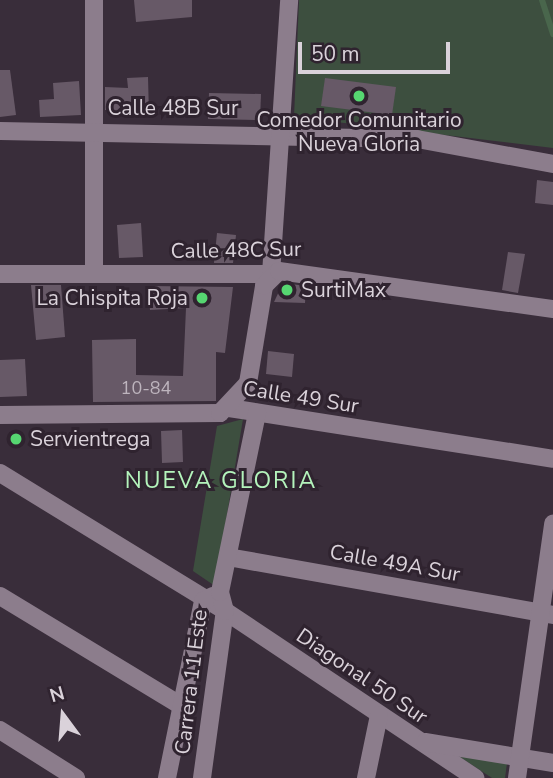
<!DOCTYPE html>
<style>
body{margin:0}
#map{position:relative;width:553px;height:778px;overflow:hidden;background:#392d3a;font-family:"Nunito Sans",sans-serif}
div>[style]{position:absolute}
.green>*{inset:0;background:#3d4f3f}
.stream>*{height:6px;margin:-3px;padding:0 3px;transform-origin:3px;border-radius:3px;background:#49664c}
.building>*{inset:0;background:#675967}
.minor>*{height:18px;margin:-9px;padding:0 9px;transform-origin:9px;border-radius:9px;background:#8c7d8c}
.tertiary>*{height:18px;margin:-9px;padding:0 9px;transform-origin:9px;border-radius:9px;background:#8c7d8c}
.dots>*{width:19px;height:19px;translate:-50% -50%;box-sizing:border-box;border:4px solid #2f232f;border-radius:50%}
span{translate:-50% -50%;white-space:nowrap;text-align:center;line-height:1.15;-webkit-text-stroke:6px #2f232f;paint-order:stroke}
.number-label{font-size:18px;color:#bdb4bd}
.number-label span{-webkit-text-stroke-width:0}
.street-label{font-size:21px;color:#dad2da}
.poi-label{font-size:21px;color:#dad2da}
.left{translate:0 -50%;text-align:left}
.right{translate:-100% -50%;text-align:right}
.neighbourhood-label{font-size:23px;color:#b4f4bc;letter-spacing:2px}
.north{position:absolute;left:28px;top:680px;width:70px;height:70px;-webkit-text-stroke:5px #2f232f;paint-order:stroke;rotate:344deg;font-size:19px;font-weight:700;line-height:28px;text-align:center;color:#dad2da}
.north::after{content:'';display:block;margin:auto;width:24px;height:32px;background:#dad2da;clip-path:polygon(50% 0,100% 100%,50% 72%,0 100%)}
.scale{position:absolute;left:298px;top:42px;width:152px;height:32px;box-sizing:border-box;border:4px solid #dad2da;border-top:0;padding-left:9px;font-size:21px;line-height:24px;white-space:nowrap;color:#dad2da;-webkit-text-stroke:5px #2f232f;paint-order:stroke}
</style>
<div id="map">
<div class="green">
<div style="clip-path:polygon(299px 0,553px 0,553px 148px,294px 117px)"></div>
<div style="clip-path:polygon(243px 419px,215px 586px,193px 571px,217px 426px)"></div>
<div style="clip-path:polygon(457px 755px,507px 763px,505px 778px,492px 778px)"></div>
</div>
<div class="stream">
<div style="left:542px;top:0;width:36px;rotate:72deg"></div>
</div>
<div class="building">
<div style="clip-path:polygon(134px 0,192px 0,192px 17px,136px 22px)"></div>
<div style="clip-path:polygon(0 70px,10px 70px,16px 115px,0 117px)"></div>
<div style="clip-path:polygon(148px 77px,149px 114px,105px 110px,105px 87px,128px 88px,127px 78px)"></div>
<div style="clip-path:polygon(325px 78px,396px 87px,392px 115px,321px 106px)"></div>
<div style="clip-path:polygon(79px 81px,81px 115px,40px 117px,39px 100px,54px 99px,53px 83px)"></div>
<div style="clip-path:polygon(209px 93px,261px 94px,260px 120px,208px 119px)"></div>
<div style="clip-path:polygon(537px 180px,553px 182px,553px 205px,535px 203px)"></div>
<div style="clip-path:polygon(141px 223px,143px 257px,119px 258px,117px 225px)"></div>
<div style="clip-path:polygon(217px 233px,236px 235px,233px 263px,214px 263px)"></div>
<div style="clip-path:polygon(508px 252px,525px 254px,518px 293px,502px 290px)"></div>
<div style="clip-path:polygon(283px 283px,306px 286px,305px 303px,274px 302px)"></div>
<div style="clip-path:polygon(31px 285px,61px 285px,65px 337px,36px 340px)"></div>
<div style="clip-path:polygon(148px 286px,233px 287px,225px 353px,216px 352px,216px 401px,93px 402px,92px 340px,136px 339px,136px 375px,183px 376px,186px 308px,150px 310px)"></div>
<div style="clip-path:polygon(268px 351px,294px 354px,292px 377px,266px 374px)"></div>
<div style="clip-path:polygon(25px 359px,27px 396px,0 397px,0 360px)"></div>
<div style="clip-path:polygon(182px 430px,183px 462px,162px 463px,161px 431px)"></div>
</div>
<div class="minor">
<div style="left:94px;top:0;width:272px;rotate:90deg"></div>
<div style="left:0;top:131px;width:417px;rotate:1.1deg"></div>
<div style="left:417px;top:139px;width:138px;rotate:10.4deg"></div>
<div style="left:0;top:274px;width:271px"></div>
<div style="left:271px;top:274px;width:275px;rotate:-86.2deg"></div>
<div style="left:229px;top:408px;width:328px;rotate:8.9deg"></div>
<div style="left:0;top:473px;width:264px;rotate:31.5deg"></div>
<div style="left:225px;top:611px;width:301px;rotate:33.7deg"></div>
<div style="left:228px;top:557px;width:330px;rotate:10.1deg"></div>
<div style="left:0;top:596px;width:208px;rotate:31.2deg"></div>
<div style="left:0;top:730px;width:90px;rotate:32.3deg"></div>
<div style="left:425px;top:742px;width:130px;rotate:9.3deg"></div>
<div style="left:167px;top:778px;width:181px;rotate:-78.5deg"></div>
<div style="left:203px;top:601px;width:11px;rotate:-27deg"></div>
<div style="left:202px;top:778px;width:169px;rotate:-82.2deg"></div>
<div style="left:225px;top:611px;width:20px;rotate:-105deg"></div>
<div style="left:220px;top:592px;width:183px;rotate:-78.3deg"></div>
<div style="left:366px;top:778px;width:64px;rotate:-78.3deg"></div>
<div style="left:517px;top:778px;width:257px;rotate:-81.9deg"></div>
</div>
<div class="tertiary">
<div style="left:0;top:415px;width:220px;rotate:-0.5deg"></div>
<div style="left:220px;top:413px;width:41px;rotate:-47deg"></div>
<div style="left:248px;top:383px;width:98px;rotate:-80.6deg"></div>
<div style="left:264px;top:286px;width:21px;rotate:-45deg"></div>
<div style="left:279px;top:271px;width:277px;rotate:7.9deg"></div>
</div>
<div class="dots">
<div style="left:359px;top:96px;background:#56d671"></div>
<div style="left:287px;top:290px;background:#56d671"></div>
<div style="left:202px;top:298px;background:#56d671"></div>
<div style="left:16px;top:439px;background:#56d671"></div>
</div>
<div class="number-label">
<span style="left:146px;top:388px">10-84</span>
</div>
<div class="street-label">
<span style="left:173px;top:108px">Calle 48B Sur</span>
<span style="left:236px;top:250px;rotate:-1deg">Calle 48C Sur</span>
<span style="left:301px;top:397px;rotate:9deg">Calle 49 Sur</span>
<span style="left:395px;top:563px;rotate:10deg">Calle 49A Sur</span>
<span style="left:362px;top:676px;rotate:34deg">Diagonal 50 Sur</span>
<span style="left:191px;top:682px;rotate:-83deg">Carrera 11 Este</span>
</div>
<div class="poi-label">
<span style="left:359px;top:132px">Comedor Comunitario<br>Nueva Gloria</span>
<span class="left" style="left:301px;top:290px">SurtiMax</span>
<span class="right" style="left:188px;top:298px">La Chispita Roja</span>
<span class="left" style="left:30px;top:439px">Servientrega</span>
</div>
<div class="neighbourhood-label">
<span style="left:221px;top:481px">NUEVA GLORIA</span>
</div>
<div class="north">N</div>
<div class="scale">50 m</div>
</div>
